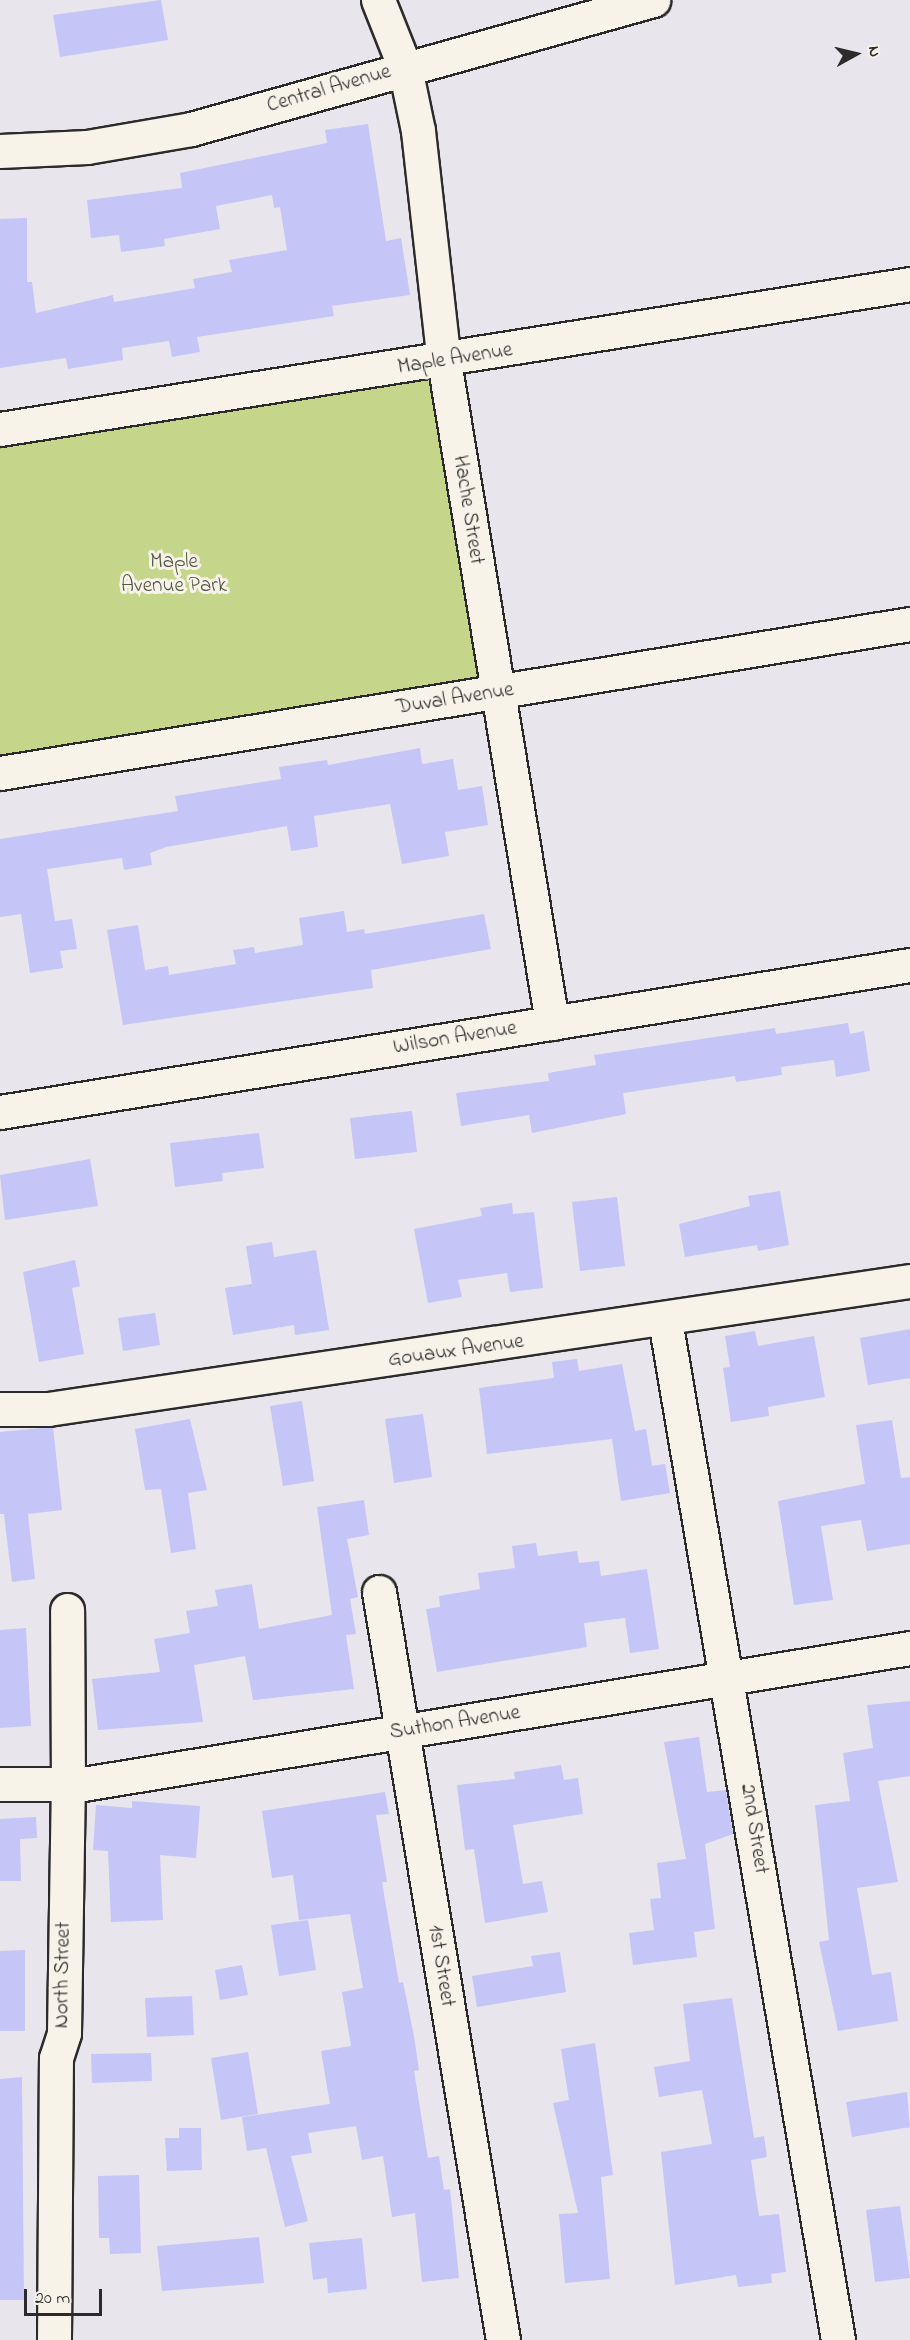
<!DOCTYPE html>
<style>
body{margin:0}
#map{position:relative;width:910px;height:2340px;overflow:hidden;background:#e8e5ec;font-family:"Indie Flower",sans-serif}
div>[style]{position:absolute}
.green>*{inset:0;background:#c5d68b}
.building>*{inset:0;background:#c6c5f7}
.roads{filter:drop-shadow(2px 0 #2b2b2b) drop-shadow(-2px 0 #2b2b2b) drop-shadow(0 2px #2b2b2b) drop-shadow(0 -2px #2b2b2b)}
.minor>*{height:33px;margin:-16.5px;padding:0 16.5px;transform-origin:16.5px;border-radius:16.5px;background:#f7f3e8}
span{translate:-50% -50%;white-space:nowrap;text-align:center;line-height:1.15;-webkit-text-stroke:6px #f7f3e8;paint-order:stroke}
.street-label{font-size:21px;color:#2b2b2b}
.park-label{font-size:21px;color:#525643}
.north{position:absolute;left:826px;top:24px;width:60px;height:60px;-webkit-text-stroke:4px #f7f3e8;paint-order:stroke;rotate:82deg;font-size:16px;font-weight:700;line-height:24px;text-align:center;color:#2b2b2b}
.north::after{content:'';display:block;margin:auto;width:21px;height:27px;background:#2b2b2b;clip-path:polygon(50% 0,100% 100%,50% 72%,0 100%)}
.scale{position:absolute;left:24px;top:2289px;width:78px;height:27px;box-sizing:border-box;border:3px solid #2b2b2b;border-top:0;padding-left:8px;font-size:18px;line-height:21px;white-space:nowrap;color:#2b2b2b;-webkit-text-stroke:4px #f7f3e8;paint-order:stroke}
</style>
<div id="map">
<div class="green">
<div style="clip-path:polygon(444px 361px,498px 692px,0 773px,0 429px)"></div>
</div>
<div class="building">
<div style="clip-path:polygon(161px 0,168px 40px,60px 57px,53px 15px)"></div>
<div style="clip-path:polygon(368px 124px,386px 241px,401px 238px,410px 295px,332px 306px,334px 316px,197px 337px,200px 352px,172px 357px,169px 341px,122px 348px,123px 360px,68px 369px,66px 358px,0 368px,0 219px,27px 218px,27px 282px,32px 282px,36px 313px,113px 295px,114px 302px,195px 288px,193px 279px,232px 272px,229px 260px,287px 250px,280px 207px,274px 208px,272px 195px,216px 206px,220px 229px,164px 239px,165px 246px,121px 252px,119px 235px,91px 238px,87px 200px,182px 188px,180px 173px,327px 143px,325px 130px)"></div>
<div style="clip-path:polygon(420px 748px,422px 764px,453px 759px,458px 790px,482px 786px,488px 825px,445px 832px,449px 856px,402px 864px,390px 804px,314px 816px,318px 847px,291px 851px,287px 826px,166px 847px,150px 853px,152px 865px,124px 870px,122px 858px,47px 869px,55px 921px,72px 919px,77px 949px,60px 951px,63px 968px,30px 973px,21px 914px,0 917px,0 839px,178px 811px,175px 796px,281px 779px,279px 767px,327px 760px,328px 765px)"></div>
<div style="clip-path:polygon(344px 911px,347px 932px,364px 929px,365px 934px,484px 914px,491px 949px,371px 970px,373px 988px,123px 1025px,107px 930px,138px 925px,145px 970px,168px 966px,169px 975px,236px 964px,233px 950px,254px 947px,255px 953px,303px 945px,299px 918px)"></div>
<div style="clip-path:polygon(848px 1023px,850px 1034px,864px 1031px,870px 1071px,836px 1077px,834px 1060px,781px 1067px,782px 1075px,736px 1082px,735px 1076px,623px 1093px,626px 1114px,532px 1133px,529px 1115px,461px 1126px,456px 1093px,549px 1081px,548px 1073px,596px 1065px,594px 1055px,775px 1028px,776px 1034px)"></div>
<div style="clip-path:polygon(412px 1111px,417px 1152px,355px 1159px,350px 1118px)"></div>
<div style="clip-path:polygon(259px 1133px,264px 1168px,222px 1173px,223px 1181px,175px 1187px,170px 1143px)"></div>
<div style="clip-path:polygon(90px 1159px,98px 1206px,5px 1220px,0 1175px)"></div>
<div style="clip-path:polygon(780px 1191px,789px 1245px,758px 1251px,757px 1245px,685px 1257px,679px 1224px,750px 1206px,748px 1196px)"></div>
<div style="clip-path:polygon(617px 1197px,625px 1266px,580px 1271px,572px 1202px)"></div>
<div style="clip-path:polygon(512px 1203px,513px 1214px,534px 1212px,543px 1288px,510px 1292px,507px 1273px,458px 1280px,462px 1297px,428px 1303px,414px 1229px,482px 1216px,480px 1208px)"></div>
<div style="clip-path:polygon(272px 1242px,274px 1257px,316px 1250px,329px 1330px,295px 1335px,294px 1325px,233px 1335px,225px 1288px,252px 1284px,246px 1246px)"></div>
<div style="clip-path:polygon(75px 1260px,80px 1286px,72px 1288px,84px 1354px,39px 1362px,23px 1272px)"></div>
<div style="clip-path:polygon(155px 1313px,160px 1345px,123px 1351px,118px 1318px)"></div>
<div style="clip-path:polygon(910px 1329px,910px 1378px,868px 1385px,860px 1338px)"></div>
<div style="clip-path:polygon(755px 1331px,758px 1346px,814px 1336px,825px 1397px,768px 1407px,769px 1416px,731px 1422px,723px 1368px,730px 1367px,725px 1336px)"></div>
<div style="clip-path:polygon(577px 1359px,579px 1371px,622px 1364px,635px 1431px,646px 1429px,652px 1466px,665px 1464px,670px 1493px,621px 1501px,612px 1439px,487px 1454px,479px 1388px,554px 1378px,552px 1362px)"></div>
<div style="clip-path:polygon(302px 1401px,314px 1481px,283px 1486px,270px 1406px)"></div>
<div style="clip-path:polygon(423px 1414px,432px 1477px,394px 1483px,385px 1419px)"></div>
<div style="clip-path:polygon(190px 1419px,207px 1490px,188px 1493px,196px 1549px,171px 1553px,161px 1489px,145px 1490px,135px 1429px)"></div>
<div style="clip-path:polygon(892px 1420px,901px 1478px,910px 1477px,910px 1544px,867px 1551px,861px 1520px,821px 1526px,833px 1600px,794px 1605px,778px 1501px,865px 1484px,856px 1425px)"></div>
<div style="clip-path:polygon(53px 1427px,62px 1510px,28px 1514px,35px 1579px,12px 1582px,4px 1514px,0 1514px,0 1432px)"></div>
<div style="clip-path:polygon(364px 1500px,369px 1535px,347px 1539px,358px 1597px,350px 1599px,356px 1634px,346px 1635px,354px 1689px,253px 1700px,245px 1656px,194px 1665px,203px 1722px,98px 1730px,92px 1679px,160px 1672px,154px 1639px,190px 1633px,186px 1611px,218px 1606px,215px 1590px,252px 1584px,259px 1629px,332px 1615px,317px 1507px)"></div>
<div style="clip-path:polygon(536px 1543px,538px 1556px,577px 1551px,579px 1563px,599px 1561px,601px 1576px,647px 1569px,659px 1649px,630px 1653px,625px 1618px,584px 1623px,587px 1647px,437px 1672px,426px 1609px,440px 1607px,439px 1596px,480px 1589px,478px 1573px,515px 1568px,512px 1546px)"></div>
<div style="clip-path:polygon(26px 1628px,31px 1726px,0 1728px,0 1630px)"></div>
<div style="clip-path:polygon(910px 1701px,910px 1776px,878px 1781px,898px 1882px,857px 1888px,872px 1975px,891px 1972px,898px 2021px,838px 2031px,819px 1942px,829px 1940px,815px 1805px,850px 1801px,843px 1753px,873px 1748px,867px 1705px)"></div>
<div style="clip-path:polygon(699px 1737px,707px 1792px,726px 1790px,733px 1834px,705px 1844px,715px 1929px,694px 1932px,697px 1957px,633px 1965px,629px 1933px,654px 1930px,650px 1899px,661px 1898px,657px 1863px,686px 1859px,664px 1742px)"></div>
<div style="clip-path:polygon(561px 1765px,564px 1780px,578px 1778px,583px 1814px,513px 1825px,523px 1884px,542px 1881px,548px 1912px,485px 1923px,474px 1849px,465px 1850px,457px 1785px,515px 1779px,514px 1772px)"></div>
<div style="clip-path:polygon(385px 1792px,389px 1814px,376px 1815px,387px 1882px,382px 1882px,399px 1983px,403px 1982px,414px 2036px,419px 2070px,414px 2071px,428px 2158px,439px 2156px,444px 2190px,450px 2189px,459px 2278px,422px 2282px,415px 2213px,392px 2217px,383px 2156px,362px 2160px,356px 2126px,308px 2133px,312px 2153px,291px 2156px,308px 2221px,285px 2227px,266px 2148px,247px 2151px,242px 2117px,330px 2104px,321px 2051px,351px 2046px,342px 1992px,363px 1988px,350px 1914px,299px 1920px,293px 1875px,272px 1878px,262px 1811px)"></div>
<div style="clip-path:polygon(132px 1801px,200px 1806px,196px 1858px,160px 1855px,163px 1920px,111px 1922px,108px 1851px,93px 1850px,96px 1805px,132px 1808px)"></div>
<div style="clip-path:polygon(36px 1817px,37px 1838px,20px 1839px,21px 1881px,0 1881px,0 1819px)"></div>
<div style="clip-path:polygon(308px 1920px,316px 1970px,279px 1976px,271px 1925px)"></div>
<div style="clip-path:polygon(25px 1950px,25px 2031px,0 2031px,0 1951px)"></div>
<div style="clip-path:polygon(560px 1952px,566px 1992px,477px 2007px,472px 1976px,533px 1966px,531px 1956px)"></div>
<div style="clip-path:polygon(242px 1965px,248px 1995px,220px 2000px,215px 1970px)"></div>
<div style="clip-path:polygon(192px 1996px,194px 2035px,147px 2037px,145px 1998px)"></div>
<div style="clip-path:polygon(732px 1998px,754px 2138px,764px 2136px,767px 2157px,751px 2160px,759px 2216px,779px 2214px,786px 2272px,771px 2274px,772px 2283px,738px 2287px,736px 2275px,675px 2285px,661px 2152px,712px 2144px,702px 2090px,659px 2097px,654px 2067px,690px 2061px,683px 2004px)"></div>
<div style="clip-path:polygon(595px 2043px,613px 2175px,601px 2177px,610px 2279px,565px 2283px,559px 2214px,578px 2213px,553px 2103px,569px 2100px,561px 2049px)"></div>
<div style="clip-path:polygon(248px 2052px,258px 2114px,221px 2120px,211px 2058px)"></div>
<div style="clip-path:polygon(151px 2053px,152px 2081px,92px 2083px,91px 2054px)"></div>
<div style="clip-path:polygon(22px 2077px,24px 2300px,0 2300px,0 2079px)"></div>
<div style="clip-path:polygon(907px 2092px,910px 2127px,852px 2137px,846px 2102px)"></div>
<div style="clip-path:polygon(179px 2128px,201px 2128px,202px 2170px,167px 2171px,165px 2138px,179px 2138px)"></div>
<div style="clip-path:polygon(139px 2175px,141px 2253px,110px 2254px,109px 2238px,99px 2238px,98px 2176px)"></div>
<div style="clip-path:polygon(900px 2206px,910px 2278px,875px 2282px,866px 2210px)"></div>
<div style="clip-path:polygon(259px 2237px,264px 2283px,162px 2291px,157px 2246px)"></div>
<div style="clip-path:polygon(362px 2238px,367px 2289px,328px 2293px,327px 2278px,313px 2280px,309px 2243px)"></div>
</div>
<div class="roads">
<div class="minor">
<div style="left:378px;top:0;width:73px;rotate:68.3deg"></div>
<div style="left:405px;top:68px;width:64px;rotate:78.3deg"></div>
<div style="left:418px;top:131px;width:231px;rotate:83.6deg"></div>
<div style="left:444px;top:361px;width:671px;rotate:80.73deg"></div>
<div style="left:0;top:151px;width:87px;rotate:-2.6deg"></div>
<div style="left:87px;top:147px;width:106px;rotate:-9.8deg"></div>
<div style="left:191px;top:129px;width:480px;rotate:-15.6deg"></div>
<div style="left:0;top:429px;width:921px;rotate:-9.05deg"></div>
<div style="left:0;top:773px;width:922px;rotate:-9.3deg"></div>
<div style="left:0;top:1112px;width:922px;rotate:-9.18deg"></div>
<div style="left:665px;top:1320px;width:1035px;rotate:80.37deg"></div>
<div style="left:0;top:1409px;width:48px"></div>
<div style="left:48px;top:1409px;width:871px;rotate:-8.45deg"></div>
<div style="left:379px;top:1592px;width:758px;rotate:80.59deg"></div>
<div style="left:0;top:1784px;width:83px"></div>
<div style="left:83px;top:1784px;width:838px;rotate:-9.34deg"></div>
<div style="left:54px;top:2340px;width:282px;rotate:-89.6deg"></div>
<div style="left:56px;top:2058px;width:26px;rotate:-72deg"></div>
<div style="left:64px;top:2033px;width:248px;rotate:-89.1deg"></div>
<div style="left:68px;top:1785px;width:175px;rotate:-90.3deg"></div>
</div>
</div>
<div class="street-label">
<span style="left:329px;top:89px;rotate:-16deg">Central Avenue</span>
<span style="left:455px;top:359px;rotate:-9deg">Maple Avenue</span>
<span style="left:468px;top:510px;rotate:81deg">Hache Street</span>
<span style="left:455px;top:699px;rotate:-9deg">Duval Avenue</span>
<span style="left:455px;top:1038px;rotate:-9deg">Wilson Avenue</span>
<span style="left:456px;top:1351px;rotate:-8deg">Gouaux Avenue</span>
<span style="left:455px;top:1723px;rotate:-9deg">Suthon Avenue</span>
<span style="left:754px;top:1829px;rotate:81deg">2nd Street</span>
<span style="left:441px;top:1966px;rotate:81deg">1st Street</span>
<span style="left:63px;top:1975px;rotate:-89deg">North Street</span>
</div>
<div class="park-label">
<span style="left:174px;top:574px">Maple<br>Avenue Park</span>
</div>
<div class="north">N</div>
<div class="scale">20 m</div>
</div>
